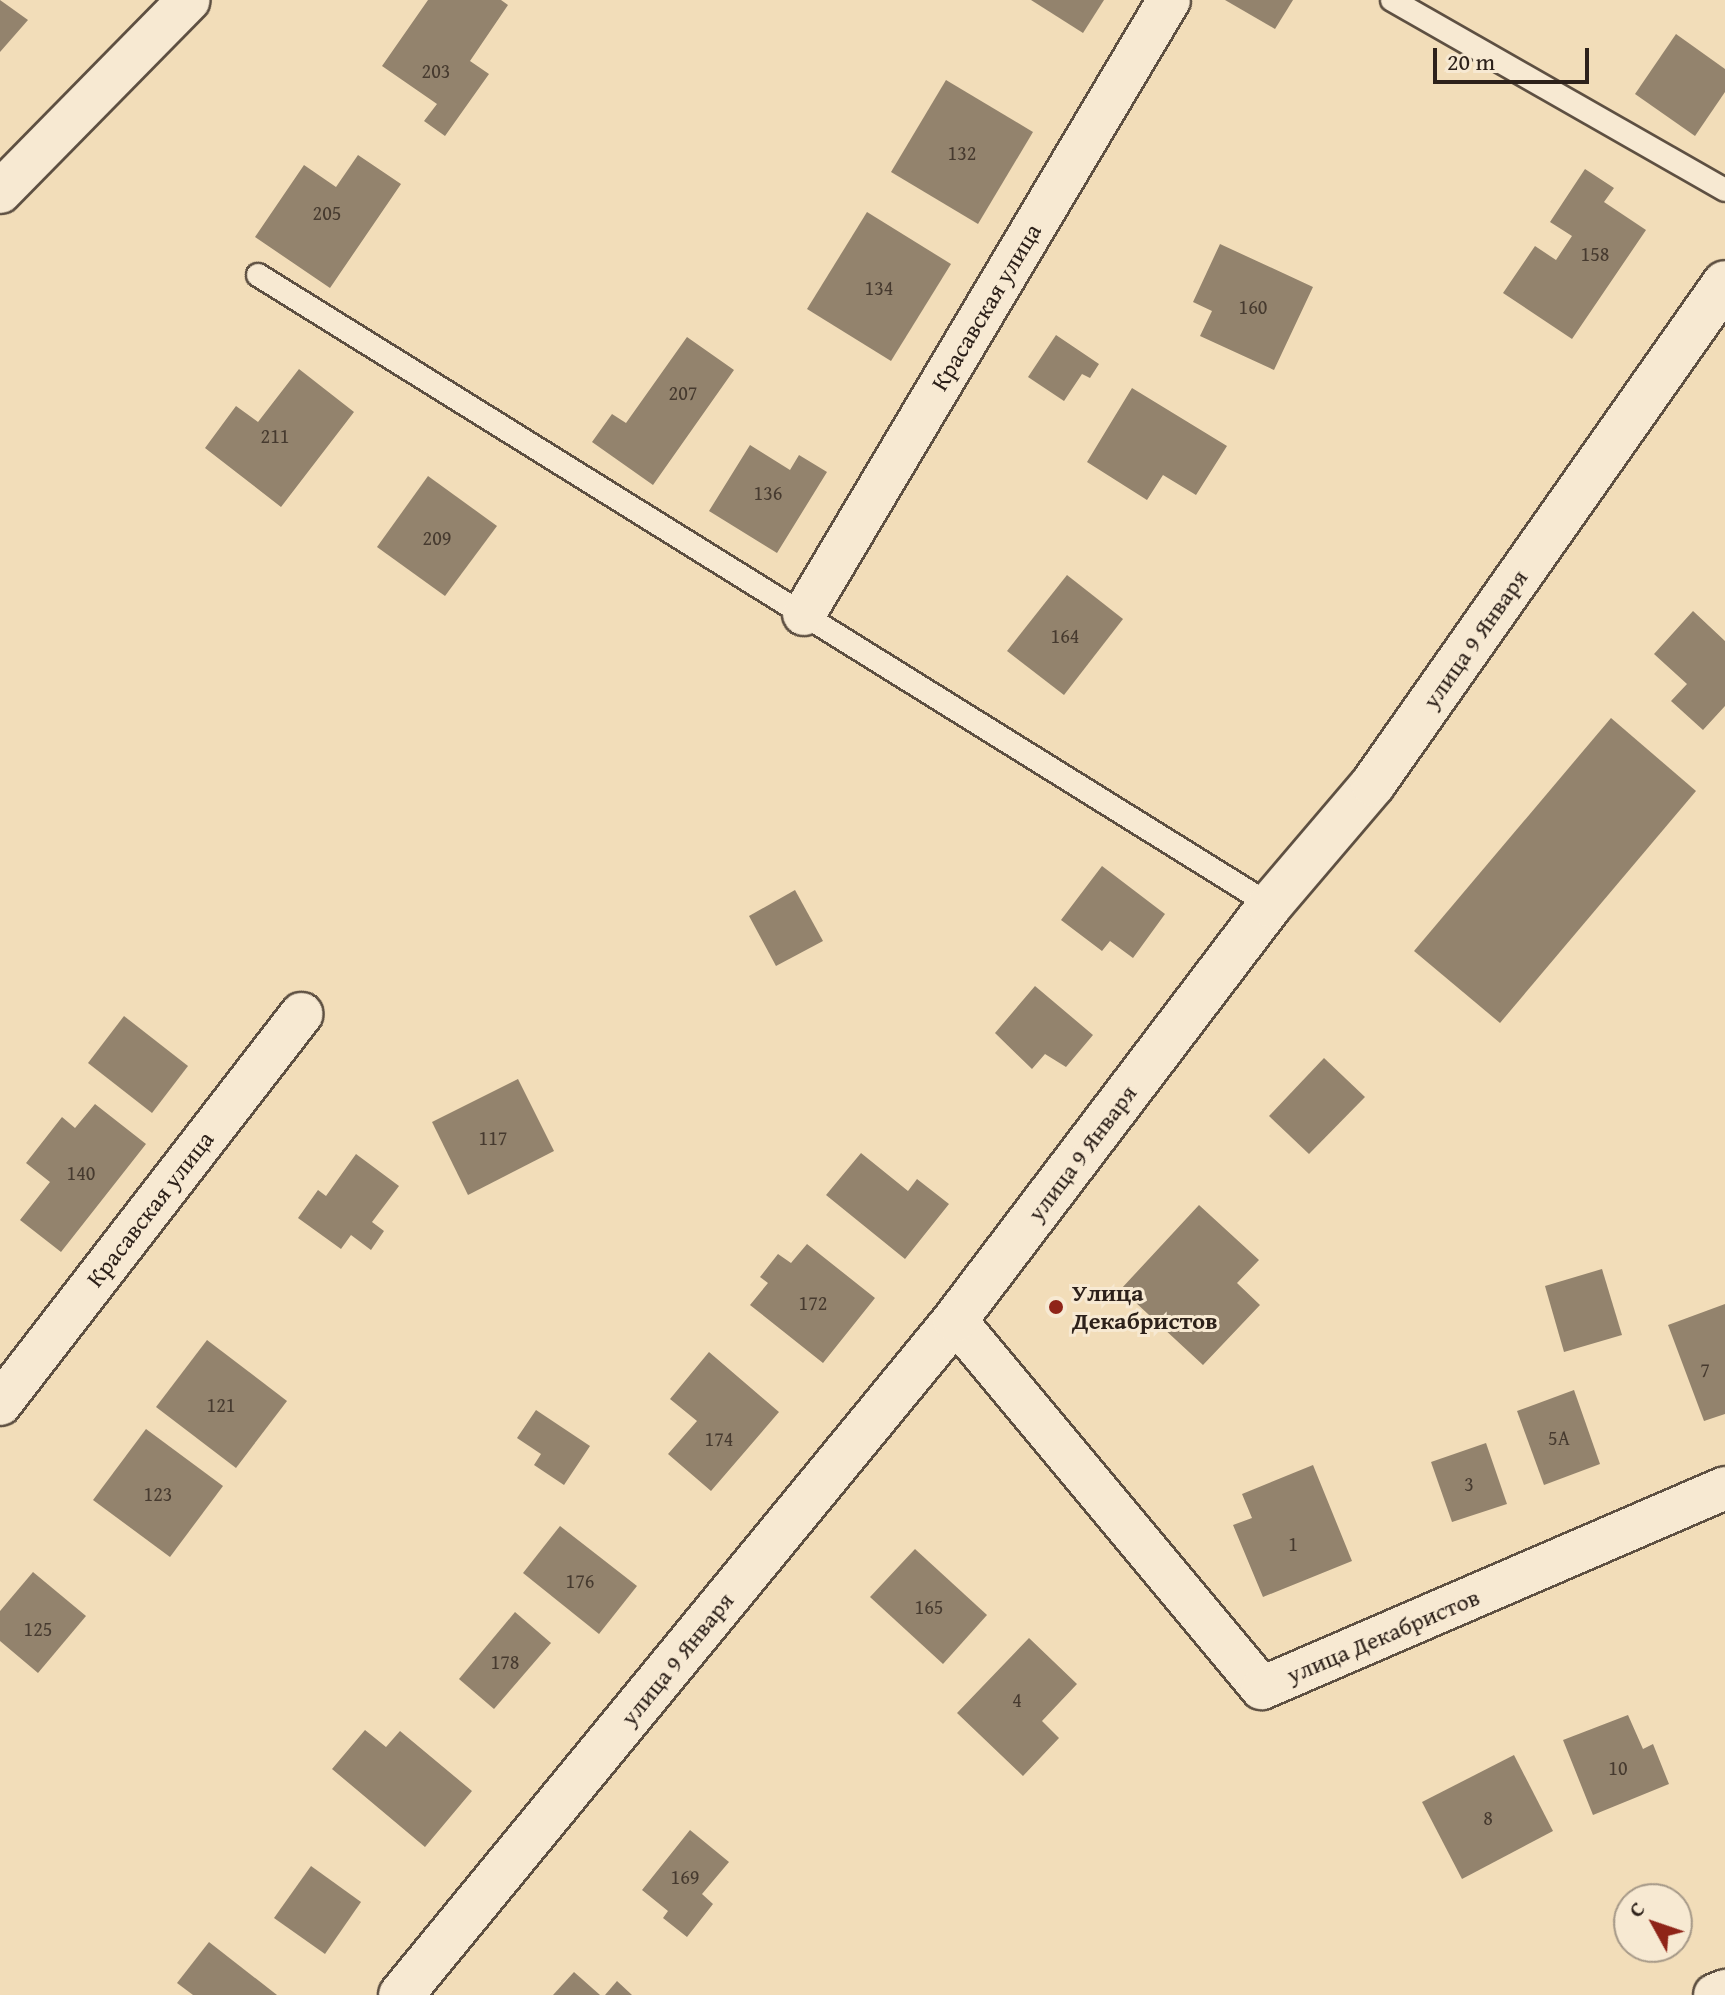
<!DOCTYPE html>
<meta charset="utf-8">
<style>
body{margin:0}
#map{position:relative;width:1725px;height:1995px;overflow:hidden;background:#f2ddb9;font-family:"Gentium Book Plus",serif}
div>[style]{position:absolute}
.building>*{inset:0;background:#93836d}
.roads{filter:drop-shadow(2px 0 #5e5042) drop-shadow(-2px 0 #5e5042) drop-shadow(0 2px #5e5042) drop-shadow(0 -2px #5e5042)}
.lane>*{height:22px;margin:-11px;padding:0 11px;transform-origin:11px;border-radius:11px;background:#f7e9d2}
.street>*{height:42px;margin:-21px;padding:0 21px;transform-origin:21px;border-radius:21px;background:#f7e9d2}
.secondary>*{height:44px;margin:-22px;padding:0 22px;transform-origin:22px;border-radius:22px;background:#f7e9d2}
.dots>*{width:22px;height:22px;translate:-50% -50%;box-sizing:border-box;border:4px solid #f7e9d2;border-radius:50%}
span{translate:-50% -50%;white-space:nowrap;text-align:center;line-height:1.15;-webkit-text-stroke:6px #f7e9d2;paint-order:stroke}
.number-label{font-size:20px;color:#463a2f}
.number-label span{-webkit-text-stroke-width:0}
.street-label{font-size:24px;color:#2d211a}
.poi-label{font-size:24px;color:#2d211a;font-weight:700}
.left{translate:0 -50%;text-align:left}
.north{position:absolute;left:1613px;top:1883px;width:80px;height:80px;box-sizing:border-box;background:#f7e9d2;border:2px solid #a69988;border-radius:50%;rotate:310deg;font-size:22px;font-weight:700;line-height:32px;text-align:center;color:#2d211a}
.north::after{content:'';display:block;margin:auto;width:28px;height:36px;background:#8f2418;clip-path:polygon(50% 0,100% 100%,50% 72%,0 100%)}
.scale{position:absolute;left:1433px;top:48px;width:156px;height:36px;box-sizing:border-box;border:4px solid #2d211a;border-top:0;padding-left:10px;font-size:24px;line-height:28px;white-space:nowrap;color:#2d211a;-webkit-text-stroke:6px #f7e9d2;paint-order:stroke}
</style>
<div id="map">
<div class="building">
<div style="clip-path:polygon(0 0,28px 20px,0 52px)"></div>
<div style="clip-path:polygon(428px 0,501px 0,508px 5px,470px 61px,489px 74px,445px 136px,424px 121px,437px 104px,382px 66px)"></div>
<div style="clip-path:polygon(1031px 0,1104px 0,1083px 33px)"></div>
<div style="clip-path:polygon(1225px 0,1293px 0,1275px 29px)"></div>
<div style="clip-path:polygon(1676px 34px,1725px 69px,1725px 92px,1695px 136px,1635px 94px)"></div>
<div style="clip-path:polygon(946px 80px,1033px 132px,978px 224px,891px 172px)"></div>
<div style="clip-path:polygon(358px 155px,401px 184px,330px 288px,255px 237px,304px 165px,336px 187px)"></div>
<div style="clip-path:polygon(1585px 169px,1614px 188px,1604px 202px,1646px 230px,1572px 339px,1503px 293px,1535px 246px,1556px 260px,1572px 236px,1550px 222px)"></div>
<div style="clip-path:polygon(867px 212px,951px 264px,891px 361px,807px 309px)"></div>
<div style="clip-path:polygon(1220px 244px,1313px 287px,1274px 370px,1200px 336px,1212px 311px,1193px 302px)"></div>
<div style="clip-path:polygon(1056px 335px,1099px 364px,1090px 378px,1082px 374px,1064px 401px,1028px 377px)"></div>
<div style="clip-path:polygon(687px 337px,734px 370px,653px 485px,592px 442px,612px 414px,626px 423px)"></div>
<div style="clip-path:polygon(299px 369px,354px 412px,281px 507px,205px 448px,236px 406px,258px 422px)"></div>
<div style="clip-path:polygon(1132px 388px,1227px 446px,1196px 495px,1163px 475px,1147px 500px,1087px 462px)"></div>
<div style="clip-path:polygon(750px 445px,790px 470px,799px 455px,827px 472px,777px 553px,709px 511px)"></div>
<div style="clip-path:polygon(428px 476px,497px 526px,445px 596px,377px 547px)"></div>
<div style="clip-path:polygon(1067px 575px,1123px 619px,1064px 695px,1007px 651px)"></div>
<div style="clip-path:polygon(1693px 611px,1725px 641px,1725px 706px,1703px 730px,1671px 701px,1687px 684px,1654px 654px)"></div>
<div style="clip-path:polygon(1611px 718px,1696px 791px,1500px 1023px,1414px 951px)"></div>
<div style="clip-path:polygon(1102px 866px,1165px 914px,1133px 958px,1110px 941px,1102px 951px,1061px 920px)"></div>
<div style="clip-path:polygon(795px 890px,823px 941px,776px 966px,749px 916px)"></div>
<div style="clip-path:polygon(1035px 986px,1093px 1035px,1066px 1067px,1045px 1054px,1032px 1069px,995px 1033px)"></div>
<div style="clip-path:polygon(124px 1016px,188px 1066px,152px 1113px,88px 1063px)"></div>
<div style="clip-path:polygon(1324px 1058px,1365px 1097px,1309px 1154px,1269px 1116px)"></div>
<div style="clip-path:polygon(518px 1079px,554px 1151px,468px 1195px,432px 1122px)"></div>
<div style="clip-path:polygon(95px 1104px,146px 1144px,61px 1252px,20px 1220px,50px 1182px,26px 1163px,62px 1117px,75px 1128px)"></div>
<div style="clip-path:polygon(861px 1153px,908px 1191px,917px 1179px,949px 1204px,905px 1259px,826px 1195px)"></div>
<div style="clip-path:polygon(356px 1154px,399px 1186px,372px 1222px,384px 1231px,371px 1250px,351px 1235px,341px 1249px,298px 1218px,318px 1190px,326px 1196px)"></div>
<div style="clip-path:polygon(1199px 1205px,1259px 1260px,1237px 1283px,1260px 1305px,1203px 1365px,1121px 1289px)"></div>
<div style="clip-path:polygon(807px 1244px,875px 1298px,823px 1363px,750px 1305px,768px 1283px,760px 1277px,778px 1254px,791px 1263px)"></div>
<div style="clip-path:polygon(1602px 1269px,1622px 1335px,1564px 1352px,1545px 1286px)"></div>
<div style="clip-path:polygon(1725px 1304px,1725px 1414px,1704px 1421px,1668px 1325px)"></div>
<div style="clip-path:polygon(207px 1340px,287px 1401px,236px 1468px,156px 1407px)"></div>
<div style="clip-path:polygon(709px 1352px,779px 1412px,711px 1491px,668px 1454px,697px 1421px,670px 1399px)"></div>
<div style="clip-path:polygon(1574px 1390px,1600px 1464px,1544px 1485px,1517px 1411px)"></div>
<div style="clip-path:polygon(536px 1410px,590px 1446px,564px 1485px,534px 1465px,541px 1454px,517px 1438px)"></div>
<div style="clip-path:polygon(146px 1429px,223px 1486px,170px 1557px,93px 1500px)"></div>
<div style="clip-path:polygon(1486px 1443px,1507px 1504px,1452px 1522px,1431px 1462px)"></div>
<div style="clip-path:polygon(1313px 1465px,1352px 1561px,1263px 1597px,1233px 1525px,1252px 1518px,1242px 1494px)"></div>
<div style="clip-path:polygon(560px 1526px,637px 1586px,599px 1634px,523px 1573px)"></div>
<div style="clip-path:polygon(915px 1549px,987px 1615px,943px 1664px,870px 1597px)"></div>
<div style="clip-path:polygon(33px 1572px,86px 1616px,38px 1673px,0 1641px,0 1611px)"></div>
<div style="clip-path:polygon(515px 1612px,551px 1643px,494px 1709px,459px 1679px)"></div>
<div style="clip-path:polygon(1029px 1638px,1077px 1684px,1042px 1721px,1059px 1738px,1023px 1776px,957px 1713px)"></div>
<div style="clip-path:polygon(1628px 1715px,1643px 1749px,1653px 1744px,1669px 1784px,1593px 1815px,1563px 1740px)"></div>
<div style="clip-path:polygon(365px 1730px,386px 1747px,400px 1731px,472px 1791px,425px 1847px,332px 1769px)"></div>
<div style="clip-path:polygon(1514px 1755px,1553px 1831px,1462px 1879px,1422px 1802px)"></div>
<div style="clip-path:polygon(690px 1830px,729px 1862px,702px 1894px,713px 1904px,687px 1937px,663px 1918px,668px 1911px,642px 1890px)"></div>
<div style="clip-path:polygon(311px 1866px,361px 1902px,325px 1954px,274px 1918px)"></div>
<div style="clip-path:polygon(209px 1942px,277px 1995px,193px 1995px,177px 1983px)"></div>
<div style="clip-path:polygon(574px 1972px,600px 1995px,553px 1995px)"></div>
<div style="clip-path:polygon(617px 1981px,632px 1995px,605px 1995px)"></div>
</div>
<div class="roads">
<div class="lane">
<div style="left:1392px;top:0;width:383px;rotate:29.7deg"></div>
<div style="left:258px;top:275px;width:1192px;rotate:31.9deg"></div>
</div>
<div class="street">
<div style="left:0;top:192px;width:269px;rotate:-45.5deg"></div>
<div style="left:804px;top:614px;width:714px;rotate:-59.27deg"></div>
<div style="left:955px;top:1320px;width:479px;rotate:50.2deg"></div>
<div style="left:1262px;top:1688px;width:504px;rotate:-23.36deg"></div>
<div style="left:0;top:1404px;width:493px;rotate:-52.3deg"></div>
<div style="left:1715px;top:1995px;width:11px;rotate:-22deg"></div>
</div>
<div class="secondary">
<div style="left:401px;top:1995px;width:873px;rotate:-50.62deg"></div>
<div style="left:955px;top:1320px;width:521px;rotate:-52.8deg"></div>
<div style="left:1270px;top:905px;width:159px;rotate:-49.6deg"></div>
<div style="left:1373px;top:784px;width:612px;rotate:-54.91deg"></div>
</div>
</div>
<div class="dots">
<div style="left:1056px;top:1307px;background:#8f2418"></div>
</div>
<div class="number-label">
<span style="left:436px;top:70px">203</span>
<span style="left:962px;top:152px">132</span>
<span style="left:327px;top:212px">205</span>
<span style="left:1595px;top:253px">158</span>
<span style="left:879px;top:287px">134</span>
<span style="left:1253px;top:306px">160</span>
<span style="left:683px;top:392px">207</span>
<span style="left:275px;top:435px">211</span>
<span style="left:768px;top:492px">136</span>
<span style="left:437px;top:537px">209</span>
<span style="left:1065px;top:635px">164</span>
<span style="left:493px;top:1137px">117</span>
<span style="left:81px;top:1172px">140</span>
<span style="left:813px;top:1302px">172</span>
<span style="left:1705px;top:1369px">7</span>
<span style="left:221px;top:1404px">121</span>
<span style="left:1559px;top:1437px">5А</span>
<span style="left:719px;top:1438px">174</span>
<span style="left:1469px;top:1483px">3</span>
<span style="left:158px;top:1493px">123</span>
<span style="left:1293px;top:1543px">1</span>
<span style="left:580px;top:1580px">176</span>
<span style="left:929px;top:1606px">165</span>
<span style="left:38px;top:1628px">125</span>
<span style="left:505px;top:1661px">178</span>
<span style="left:1017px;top:1699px">4</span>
<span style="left:1618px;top:1767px">10</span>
<span style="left:1488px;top:1817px">8</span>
<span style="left:685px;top:1876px">169</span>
</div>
<div class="street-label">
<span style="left:986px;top:307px;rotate:-59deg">Красавская улица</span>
<span style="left:1475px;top:639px;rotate:-55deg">улица 9 Января</span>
<span style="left:1082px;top:1153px;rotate:-53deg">улица 9 Января</span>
<span style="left:150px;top:1209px;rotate:-52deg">Красавская улица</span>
<span style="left:1383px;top:1636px;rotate:-23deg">улица Декабристов</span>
<span style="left:677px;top:1659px;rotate:-51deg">улица 9 Января</span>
</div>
<div class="poi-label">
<span class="left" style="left:1072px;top:1307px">Улица<br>Декабристов</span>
</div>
<div class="north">С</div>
<div class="scale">20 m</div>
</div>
